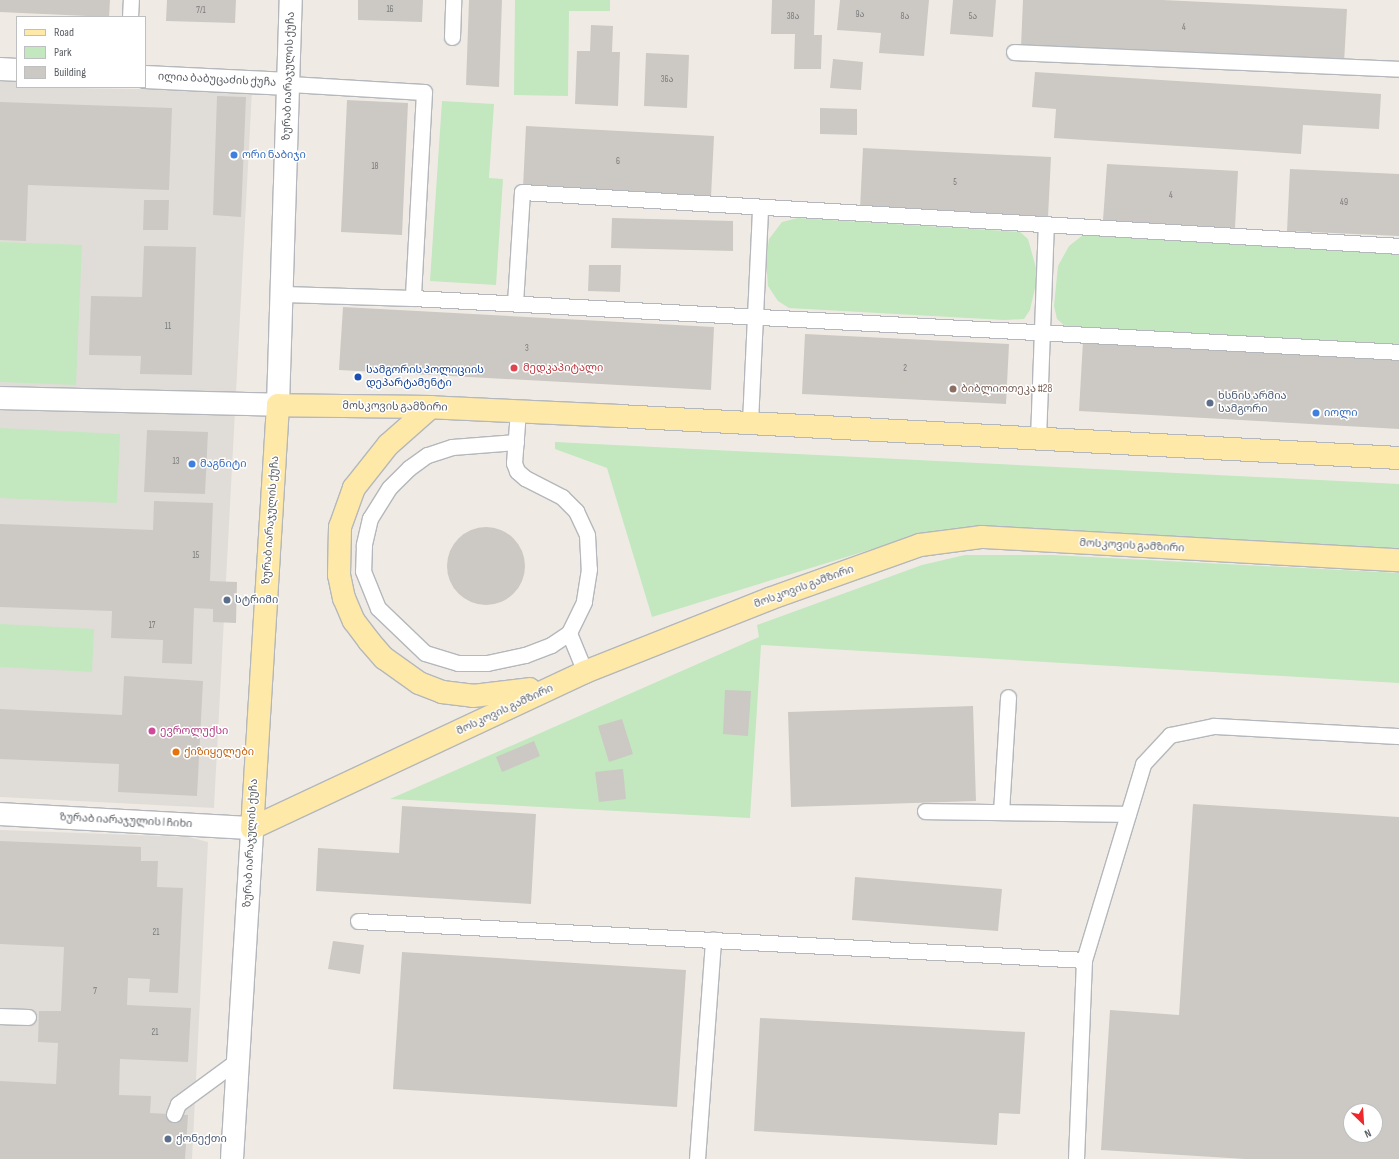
<!DOCTYPE html>
<meta charset="utf-8">
<style>
body{margin:0}
#map{position:relative;width:1399px;height:1159px;overflow:hidden;background:#efebe4;font-family:"Sofia Sans Condensed","Noto Sans Georgian",sans-serif}
div>[style]{position:absolute}
.industrial>*{inset:0;background:#e0ddd8}
.green>*{inset:0;background:#c3e7bf}
.building>*{inset:0;background:#ccc8c3}
.round{border-radius:50%}
.roads{filter:drop-shadow(1px 0 #b4b7bb) drop-shadow(-1px 0 #b4b7bb) drop-shadow(0 1px #b4b7bb) drop-shadow(0 -1px #b4b7bb)}
.lane>*{height:15px;margin:-7.5px;padding:0 7.5px;transform-origin:7.5px;border-radius:7.5px;background:#fff}
.street>*{height:22px;margin:-11px;padding:0 11px;transform-origin:11px;border-radius:11px;background:#fff}
.secondary>*{height:22px;margin:-11px;padding:0 11px;transform-origin:11px;border-radius:11px;background:#fff}
.primary>*{height:22px;margin:-11px;padding:0 11px;transform-origin:11px;border-radius:11px;background:#ffe9a8}
.dots>*{width:11px;height:11px;translate:-50% -50%;box-sizing:border-box;border:2px solid #fff;border-radius:50%}
span{translate:-50% -50%;white-space:nowrap;text-align:center;line-height:1.15;-webkit-text-stroke:3px #fff;paint-order:stroke}
.number-label{font-size:9px;color:#787a7c}
.number-label span{-webkit-text-stroke-width:0}
.street-label{font-size:11px;color:#5c6065}
.shop-label{font-size:11px;color:#366cbe}
.left{translate:0 -50%;text-align:left}
.health-label{font-size:11px;color:#be3a42}
.transit-label{font-size:11px;color:#164399}
.education-label{font-size:11px;color:#785e54}
.service-label{font-size:11px;color:#4e5e75}
.hotel-label{font-size:11px;color:#b23c85}
.food-label{font-size:11px;color:#c56008}
.legend{position:absolute;left:16px;top:16px;width:130px;height:72px;box-sizing:border-box;background:#fff;border:1px solid #bebfc1;margin:0;padding:5px 7px;list-style:none;font-size:12px;color:#5c6065}
.legend li{display:flex;align-items:center;gap:8px;height:20px}
.legend b{width:20px;border:1px solid #bebfc1}
.north{position:absolute;left:1343px;top:1103px;width:40px;height:40px;box-sizing:border-box;background:#fff;border:1px solid #bebfc1;border-radius:50%;rotate:155deg;font-size:11px;font-weight:700;line-height:16px;text-align:center;color:#5c6065}
.north::after{content:'';display:block;margin:auto;width:14px;height:18px;background:#ef292b;clip-path:polygon(50% 0,100% 100%,50% 72%,0 100%)}
</style>
<div id="map">
<div class="industrial">
<div style="clip-path:polygon(0 81px,17px 82px,17px 87px,252px 91px,214px 808px,0 797px)"></div>
<div style="clip-path:polygon(0 830px,189px 837px,208px 842px,192px 1159px,0 1159px)"></div>
</div>
<div class="green">
<div style="clip-path:polygon(515px 0,610px 0,610px 11px,569px 11px,568px 96px,514px 95px)"></div>
<div style="clip-path:polygon(442px 101px,494px 104px,489px 178px,503px 179px,496px 285px,430px 281px)"></div>
<div style="clip-path:polygon(798px 218px,1020px 232px,1028px 239px,1038px 275px,1030px 310px,1024px 319px,1004px 320px,789px 308px,778px 301px,768px 286px,766px 260px,769px 239px,782px 222px)"></div>
<div style="clip-path:polygon(1083px 235px,1399px 254px,1399px 345px,1066px 327px,1057px 319px,1054px 306px,1058px 266px,1069px 246px)"></div>
<div style="clip-path:polygon(0 242px,82px 245px,76px 385px,0 382px)"></div>
<div style="clip-path:polygon(0 428px,120px 434px,117px 503px,0 498px)"></div>
<div style="clip-path:polygon(555px 442px,1399px 484px,1399px 550px,921px 534px,652px 617px,607px 468px,555px 449px)"></div>
<div style="clip-path:polygon(965px 555px,1052px 555px,1399px 573px,1399px 683px,761px 645px,750px 818px,390px 799px,759px 637px,757px 625px,922px 565px)"></div>
<div style="clip-path:polygon(0 624px,94px 629px,92px 672px,0 667px)"></div>
</div>
<div class="building">
<div style="clip-path:polygon(0 0,110px 0,109px 17px,0 12px)"></div>
<div style="clip-path:polygon(167px 0,236px 0,235px 23px,166px 21px)"></div>
<div style="clip-path:polygon(358px 0,423px 0,422px 22px,358px 20px)"></div>
<div style="clip-path:polygon(469px 0,502px 0,499px 87px,466px 85px)"></div>
<div style="clip-path:polygon(772px 0,815px 0,814px 35px,822px 35px,821px 69px,794px 69px,795px 34px,771px 34px)"></div>
<div style="clip-path:polygon(840px 0,929px 0,924px 56px,879px 53px,881px 33px,837px 30px)"></div>
<div style="clip-path:polygon(953px 0,996px 0,993px 37px,950px 34px)"></div>
<div style="clip-path:polygon(1023px 0,1163px 0,1347px 9px,1344px 63px,1021px 47px)"></div>
<div style="clip-path:polygon(591px 25px,613px 26px,612px 52px,620px 52px,618px 106px,575px 104px,577px 51px,590px 51px)"></div>
<div style="clip-path:polygon(646px 53px,689px 55px,687px 108px,644px 106px)"></div>
<div style="clip-path:polygon(833px 59px,863px 62px,861px 90px,830px 88px)"></div>
<div style="clip-path:polygon(1035px 72px,1381px 94px,1379px 129px,1303px 125px,1301px 154px,1054px 138px,1056px 109px,1032px 107px)"></div>
<div style="clip-path:polygon(217px 96px,246px 97px,241px 217px,213px 215px)"></div>
<div style="clip-path:polygon(347px 100px,408px 103px,402px 235px,341px 232px)"></div>
<div style="clip-path:polygon(0 102px,172px 108px,169px 190px,28px 185px,26px 241px,0 240px)"></div>
<div style="clip-path:polygon(820px 108px,857px 109px,857px 135px,820px 134px)"></div>
<div style="clip-path:polygon(526px 126px,714px 136px,711px 197px,523px 187px)"></div>
<div style="clip-path:polygon(863px 148px,1051px 157px,1048px 217px,860px 209px)"></div>
<div style="clip-path:polygon(1107px 164px,1238px 171px,1235px 228px,1103px 220px)"></div>
<div style="clip-path:polygon(1290px 169px,1399px 174px,1399px 236px,1287px 231px)"></div>
<div style="clip-path:polygon(144px 200px,169px 200px,168px 230px,143px 230px)"></div>
<div style="clip-path:polygon(612px 218px,733px 221px,733px 251px,611px 248px)"></div>
<div style="clip-path:polygon(144px 246px,196px 247px,192px 375px,140px 374px,141px 356px,89px 355px,91px 296px,142px 297px)"></div>
<div style="clip-path:polygon(589px 265px,621px 265px,620px 292px,588px 291px)"></div>
<div style="clip-path:polygon(343px 307px,714px 327px,711px 390px,339px 370px)"></div>
<div style="clip-path:polygon(805px 334px,1009px 344px,1006px 404px,802px 394px)"></div>
<div style="clip-path:polygon(1083px 341px,1399px 359px,1399px 429px,1079px 411px)"></div>
<div style="clip-path:polygon(147px 430px,208px 432px,205px 494px,144px 492px)"></div>
<div style="clip-path:polygon(154px 501px,213px 503px,210px 581px,237px 582px,236px 623px,213px 622px,213px 609px,194px 608px,192px 664px,162px 663px,163px 640px,111px 638px,112px 611px,0 607px,0 524px,153px 530px)"></div>
<div class="round" style="left:447px;top:527px;width:78px;height:78px"></div>
<div style="clip-path:polygon(124px 676px,203px 681px,197px 796px,118px 792px,119px 764px,0 759px,0 709px,122px 715px)"></div>
<div style="clip-path:polygon(725px 690px,751px 691px,748px 736px,723px 734px)"></div>
<div style="clip-path:polygon(973px 706px,976px 801px,791px 807px,788px 712px)"></div>
<div style="clip-path:polygon(622px 719px,633px 754px,609px 762px,598px 726px)"></div>
<div style="clip-path:polygon(534px 741px,540px 756px,502px 772px,496px 757px)"></div>
<div style="clip-path:polygon(623px 769px,626px 799px,599px 802px,595px 772px)"></div>
<div style="clip-path:polygon(evenodd,1193px 804px,1399px 817px,1399px 1159px,1245px 1159px,1101px 1150px,1110px 1010px,1179px 1015px,1193px 804px,1351px 1111px,1375px 1111px,1375px 1135px,1351px 1135px,1351px 1111px)"></div>
<div style="clip-path:polygon(402px 806px,536px 814px,531px 904px,316px 891px,318px 848px,399px 853px)"></div>
<div style="clip-path:polygon(0 841px,141px 847px,141px 861px,158px 861px,157px 887px,183px 888px,178px 993px,149px 992px,150px 979px,128px 978px,127px 1005px,191px 1008px,188px 1062px,120px 1059px,119px 1095px,151px 1096px,150px 1113px,188px 1115px,185px 1159px,0 1159px,0 1081px,56px 1084px,58px 1043px,38px 1042px,39px 1011px,61px 1011px,64px 947px,0 944px)"></div>
<div style="clip-path:polygon(855px 877px,1002px 889px,998px 931px,852px 920px)"></div>
<div style="clip-path:polygon(333px 941px,364px 945px,360px 974px,328px 969px)"></div>
<div style="clip-path:polygon(402px 952px,686px 970px,677px 1107px,393px 1089px)"></div>
<div style="clip-path:polygon(760px 1018px,1025px 1032px,1020px 1114px,999px 1113px,997px 1145px,754px 1131px)"></div>
</div>
<div class="roads">
<div class="lane">
<div style="left:130px;top:17px;width:17px;rotate:-87deg"></div>
<div style="left:452px;top:37px;width:37px;rotate:-88deg"></div>
<div style="left:1014px;top:52px;width:385px;rotate:2.5deg"></div>
<div style="left:289px;top:84px;width:135px;rotate:3.4deg"></div>
<div style="left:424px;top:92px;width:206px;rotate:93.1deg"></div>
<div style="left:283px;top:294px;width:130px;rotate:1.8deg"></div>
<div style="left:413px;top:298px;width:987px;rotate:3.13deg"></div>
<div style="left:515px;top:303px;width:111px;rotate:-86.4deg"></div>
<div style="left:522px;top:192px;width:879px;rotate:3.52deg"></div>
<div style="left:518px;top:411px;width:52px;rotate:94.4deg"></div>
<div style="left:514px;top:463px;width:9px;rotate:69deg"></div>
<div style="left:517px;top:471px;width:11px;rotate:41deg"></div>
<div style="left:525px;top:478px;width:42px;rotate:27.2deg"></div>
<div style="left:562px;top:497px;width:20px;rotate:45deg"></div>
<div style="left:576px;top:511px;width:26px;rotate:65deg"></div>
<div style="left:587px;top:535px;width:34px;rotate:87deg"></div>
<div style="left:589px;top:569px;width:33px;rotate:99deg"></div>
<div style="left:584px;top:602px;width:34px;rotate:116deg"></div>
<div style="left:569px;top:633px;width:42px;rotate:67.7deg"></div>
<div style="left:750px;top:422px;width:215px;rotate:-87.3deg"></div>
<div style="left:1038px;top:439px;width:215px;rotate:-87.9deg"></div>
<div style="left:516px;top:442px;width:64px;rotate:175.5deg"></div>
<div style="left:452px;top:447px;width:26px;rotate:162deg"></div>
<div style="left:427px;top:455px;width:22px;rotate:144deg"></div>
<div style="left:409px;top:468px;width:28px;rotate:135deg"></div>
<div style="left:389px;top:488px;width:36px;rotate:122deg"></div>
<div style="left:370px;top:518px;width:28px;rotate:103deg"></div>
<div style="left:364px;top:545px;width:26px;rotate:92deg"></div>
<div style="left:363px;top:571px;width:40px;rotate:68deg"></div>
<div style="left:378px;top:608px;width:65px;rotate:43.8deg"></div>
<div style="left:425px;top:653px;width:34px;rotate:17deg"></div>
<div style="left:458px;top:663px;width:29px"></div>
<div style="left:487px;top:663px;width:39px;rotate:-12deg"></div>
<div style="left:525px;top:655px;width:28px;rotate:-21deg"></div>
<div style="left:551px;top:645px;width:22px;rotate:-34deg"></div>
<div style="left:925px;top:811px;width:203px;rotate:0.8deg"></div>
<div style="left:1001px;top:812px;width:115px;rotate:-86.5deg"></div>
<div style="left:358px;top:921px;width:727px;rotate:3.07deg"></div>
<div style="left:0;top:1016px;width:28px;rotate:2deg"></div>
<div style="left:174px;top:1114px;width:11px;rotate:-68deg"></div>
<div style="left:178px;top:1104px;width:74px;rotate:-36.3deg"></div>
<div style="left:697px;top:1159px;width:220px;rotate:-85.8deg"></div>
<div style="left:1076px;top:1159px;width:199px;rotate:-87.7deg"></div>
<div style="left:1084px;top:960px;width:205px;rotate:-73.2deg"></div>
<div style="left:1143px;top:764px;width:40px;rotate:-47deg"></div>
<div style="left:1170px;top:735px;width:45px;rotate:-11.6deg"></div>
<div style="left:1214px;top:726px;width:185px;rotate:3.1deg"></div>
</div>
<div class="street">
<div style="left:0;top:398px;width:278px;rotate:1.4deg"></div>
<div style="left:0;top:814px;width:252px;rotate:3.2deg"></div>
</div>
<div class="secondary">
<div style="left:0;top:69px;width:17px;rotate:3deg"></div>
<div style="left:145px;top:77px;width:144px;rotate:2.8deg"></div>
<div style="left:278px;top:405px;width:405px;rotate:-88.2deg"></div>
<div style="left:232px;top:1159px;width:332px;rotate:-86.5deg"></div>
</div>
<div class="primary">
<div style="left:431px;top:407px;width:57px;rotate:138.5deg"></div>
<div style="left:388px;top:445px;width:55px;rotate:128.3deg"></div>
<div style="left:354px;top:488px;width:41px;rotate:109.7deg"></div>
<div style="left:340px;top:527px;width:48px;rotate:91.2deg"></div>
<div style="left:339px;top:575px;width:24px;rotate:78deg"></div>
<div style="left:344px;top:598px;width:25px;rotate:67deg"></div>
<div style="left:354px;top:621px;width:25px;rotate:53deg"></div>
<div style="left:369px;top:641px;width:23px;rotate:49deg"></div>
<div style="left:384px;top:658px;width:43px;rotate:35.5deg"></div>
<div style="left:419px;top:683px;width:25px;rotate:21deg"></div>
<div style="left:442px;top:692px;width:31px;rotate:7deg"></div>
<div style="left:473px;top:696px;width:57px;rotate:-7deg"></div>
<div style="left:1399px;top:458px;width:781px;rotate:-176.92deg"></div>
<div style="left:619px;top:416px;width:188px;rotate:-177.3deg"></div>
<div style="left:431px;top:407px;width:153px;rotate:-179.3deg"></div>
<div style="left:278px;top:405px;width:424px;rotate:93.5deg"></div>
<div style="left:252px;top:828px;width:368px;rotate:-25.1deg"></div>
<div style="left:585px;top:672px;width:198px;rotate:-21.6deg"></div>
<div style="left:769px;top:599px;width:160px;rotate:-19.7deg"></div>
<div style="left:920px;top:545px;width:63px;rotate:-7.4deg"></div>
<div style="left:982px;top:537px;width:418px;rotate:3.2deg"></div>
</div>
</div>
<div class="dots">
<div style="left:234px;top:155px;background:#3f7fe0"></div>
<div style="left:514px;top:368px;background:#e0444e"></div>
<div style="left:358px;top:377px;background:#1a4fb4"></div>
<div style="left:953px;top:389px;background:#8d6e63"></div>
<div style="left:1210px;top:403px;background:#5c6f8a"></div>
<div style="left:1316px;top:413px;background:#3f7fe0"></div>
<div style="left:192px;top:464px;background:#3f7fe0"></div>
<div style="left:227px;top:600px;background:#5c6f8a"></div>
<div style="left:152px;top:731px;background:#d1479c"></div>
<div style="left:176px;top:752px;background:#e8710a"></div>
<div style="left:168px;top:1139px;background:#5c6f8a"></div>
</div>
<div class="number-label">
<span style="left:390px;top:10px">16</span>
<span style="left:201px;top:11px">7/1</span>
<span style="left:860px;top:15px">9ა</span>
<span style="left:793px;top:17px">38ა</span>
<span style="left:905px;top:17px">8ა</span>
<span style="left:973px;top:17px">5ა</span>
<span style="left:1184px;top:28px">4</span>
<span style="left:667px;top:80px">36ა</span>
<span style="left:618px;top:162px">6</span>
<span style="left:375px;top:167px">18</span>
<span style="left:955px;top:183px">5</span>
<span style="left:1171px;top:196px">4</span>
<span style="left:1344px;top:203px">49</span>
<span style="left:168px;top:327px">11</span>
<span style="left:527px;top:349px">3</span>
<span style="left:905px;top:369px">2</span>
<span style="left:176px;top:462px">13</span>
<span style="left:196px;top:556px">15</span>
<span style="left:152px;top:626px">17</span>
<span style="left:156px;top:933px">21</span>
<span style="left:95px;top:992px">7</span>
<span style="left:155px;top:1033px">21</span>
</div>
<div class="street-label">
<span style="left:289px;top:76px;rotate:-88deg">ზურაბ იარაჯულის ქუჩა</span>
<span style="left:217px;top:80px;rotate:3deg">ილია ბაბუცაძის ქუჩა</span>
<span style="left:395px;top:407px;rotate:1deg">მოსკოვის გამზირი</span>
<span style="left:271px;top:520px;rotate:-86deg">ზურაბ იარაჯულის ქუჩა</span>
<span style="left:1132px;top:546px;rotate:3deg">მოსკოვის გამზირი</span>
<span style="left:804px;top:587px;rotate:-20deg">მოსკოვის გამზირი</span>
<span style="left:505px;top:710px;rotate:-25deg">მოსკოვის გამზირი</span>
<span style="left:126px;top:821px;rotate:3deg">ზურაბ იარაჯულის I ჩიხი</span>
<span style="left:251px;top:843px;rotate:-87deg">ზურაბ იარაჯულის ქუჩა</span>
</div>
<div class="shop-label">
<span class="left" style="left:242px;top:155px">ორი ნაბიჯი</span>
<span class="left" style="left:1324px;top:413px">იოლი</span>
<span class="left" style="left:200px;top:464px">მაგნიტი</span>
</div>
<div class="health-label">
<span class="left" style="left:523px;top:368px">მედკაპიტალი</span>
</div>
<div class="transit-label">
<span class="left" style="left:366px;top:377px">სამგორის პოლიციის<br>დეპარტამენტი</span>
</div>
<div class="education-label">
<span class="left" style="left:961px;top:389px">ბიბლიოთეკა #28</span>
</div>
<div class="service-label">
<span class="left" style="left:1218px;top:403px">ხსნის არმია<br>სამგორი</span>
<span class="left" style="left:235px;top:600px">სტრიმი</span>
<span class="left" style="left:176px;top:1139px">ქონექთი</span>
</div>
<div class="hotel-label">
<span class="left" style="left:160px;top:731px">ევროლუქსი</span>
</div>
<div class="food-label">
<span class="left" style="left:184px;top:752px">ქიზიყელები</span>
</div>
<ul class="legend">
<li><b style="height:5px;background:#ffe9a8"></b>Road</li>
<li><b style="height:11px;background:#c3e7bf"></b>Park</li>
<li><b style="height:11px;background:#ccc8c3"></b>Building</li>
</ul>
<div class="north">N</div>
</div>
